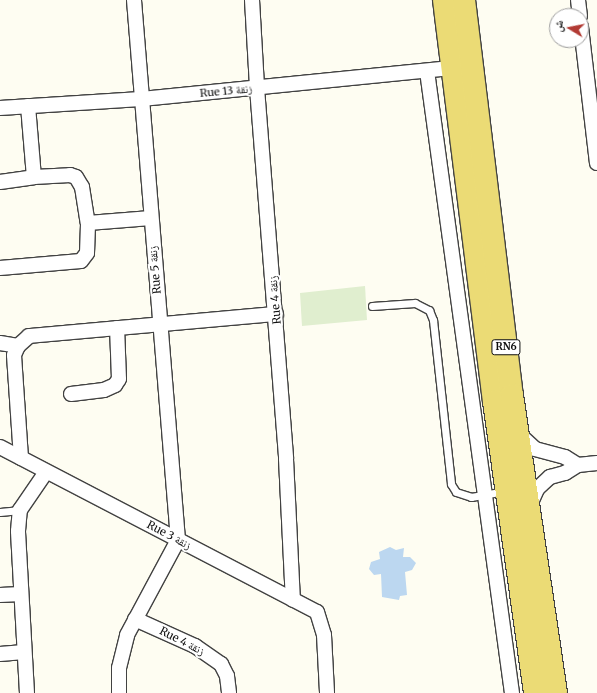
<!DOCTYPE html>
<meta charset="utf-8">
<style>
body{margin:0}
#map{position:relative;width:597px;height:693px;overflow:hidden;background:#fefdf2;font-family:Merriweather,"Noto Naskh Arabic",serif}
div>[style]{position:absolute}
.pitch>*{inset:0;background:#e0eecf}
.water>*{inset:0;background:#bcd7f0}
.roads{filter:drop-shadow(1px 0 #424242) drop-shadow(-1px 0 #424242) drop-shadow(0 1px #424242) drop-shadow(0 -1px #424242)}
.service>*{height:7px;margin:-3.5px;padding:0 3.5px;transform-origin:3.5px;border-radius:3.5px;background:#fff}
.minor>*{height:14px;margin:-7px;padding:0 7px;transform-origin:7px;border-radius:7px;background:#fff}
.primary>*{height:22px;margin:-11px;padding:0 11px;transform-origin:11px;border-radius:11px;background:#ebdb75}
span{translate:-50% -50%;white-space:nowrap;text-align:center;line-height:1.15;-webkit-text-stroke:4px #fff;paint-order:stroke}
.shield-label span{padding:1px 3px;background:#fff;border:1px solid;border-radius:3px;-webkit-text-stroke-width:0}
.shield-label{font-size:10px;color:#0f0f0f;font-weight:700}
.street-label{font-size:11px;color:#0f0f0f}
.north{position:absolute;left:549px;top:8px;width:40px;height:40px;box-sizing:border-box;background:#fff;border:1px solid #9f9f9f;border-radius:50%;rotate:280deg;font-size:11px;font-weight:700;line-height:16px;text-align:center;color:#0f0f0f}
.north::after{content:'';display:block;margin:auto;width:14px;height:18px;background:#b23b34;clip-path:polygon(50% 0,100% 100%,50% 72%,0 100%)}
</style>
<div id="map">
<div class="pitch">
<div style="clip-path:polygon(365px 286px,367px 320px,302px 326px,300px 293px)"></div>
</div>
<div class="water">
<div style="clip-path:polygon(390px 547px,396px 550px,404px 548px,403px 557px,410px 557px,416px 563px,412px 570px,405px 572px,407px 595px,400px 596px,399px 600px,382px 597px,381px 574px,374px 575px,369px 569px,371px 562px,380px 559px,379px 552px)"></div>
</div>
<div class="roads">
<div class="service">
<div style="left:372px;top:306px;width:43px;rotate:-4deg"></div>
<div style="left:415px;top:303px;width:16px;rotate:27deg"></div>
<div style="left:429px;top:310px;width:11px;rotate:68deg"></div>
<div style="left:433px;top:320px;width:165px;rotate:83.7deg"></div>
<div style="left:451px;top:484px;width:9px;rotate:58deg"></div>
<div style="left:456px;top:492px;width:16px;rotate:18deg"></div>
<div style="left:471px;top:497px;width:34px;rotate:-10deg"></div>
<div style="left:0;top:512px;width:20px;rotate:-6deg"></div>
</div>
<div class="minor">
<div style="left:252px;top:0;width:88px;rotate:86.7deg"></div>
<div style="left:257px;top:88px;width:372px;rotate:85.5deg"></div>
<div style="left:286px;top:459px;width:141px;rotate:87.2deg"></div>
<div style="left:578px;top:0;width:16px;rotate:83deg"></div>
<div style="left:581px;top:27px;width:137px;rotate:83.3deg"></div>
<div style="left:427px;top:71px;width:628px;rotate:82.22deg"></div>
<div style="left:28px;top:106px;width:71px;rotate:85.2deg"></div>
<div style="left:0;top:108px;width:141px;rotate:-3.7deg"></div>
<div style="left:141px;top:99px;width:312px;rotate:-5.7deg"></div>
<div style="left:0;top:182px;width:34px;rotate:-8deg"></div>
<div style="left:34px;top:177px;width:36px;rotate:-3deg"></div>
<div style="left:70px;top:175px;width:6px;rotate:18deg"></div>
<div style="left:76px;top:177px;width:12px;rotate:59deg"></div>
<div style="left:82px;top:187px;width:36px;rotate:81deg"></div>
<div style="left:0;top:268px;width:81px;rotate:-4.9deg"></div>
<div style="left:81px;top:261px;width:10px;rotate:-53deg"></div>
<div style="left:87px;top:253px;width:30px;rotate:-88deg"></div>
<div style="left:88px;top:223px;width:63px;rotate:-4.5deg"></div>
<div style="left:0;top:343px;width:18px;rotate:9deg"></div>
<div style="left:71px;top:394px;width:33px;rotate:-7deg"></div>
<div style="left:104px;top:390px;width:12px;rotate:-24deg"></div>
<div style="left:115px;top:385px;width:7px;rotate:-56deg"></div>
<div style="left:119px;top:379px;width:51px;rotate:-92.2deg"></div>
<div style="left:518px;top:433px;width:23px;rotate:43deg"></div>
<div style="left:535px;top:449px;width:31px;rotate:15deg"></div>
<div style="left:565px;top:457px;width:15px;rotate:32deg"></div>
<div style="left:0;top:447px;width:357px;rotate:27.5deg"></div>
<div style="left:317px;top:612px;width:24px;rotate:73deg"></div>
<div style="left:324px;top:635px;width:58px;rotate:87deg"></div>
<div style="left:21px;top:458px;width:103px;rotate:-93.9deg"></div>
<div style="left:14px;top:355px;width:10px;rotate:-66deg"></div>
<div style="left:18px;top:346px;width:15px;rotate:-42deg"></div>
<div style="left:29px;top:336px;width:248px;rotate:-5.1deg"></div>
<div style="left:530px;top:505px;width:17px;rotate:-66deg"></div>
<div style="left:537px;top:489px;width:18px;rotate:-43deg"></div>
<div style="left:550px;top:477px;width:16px;rotate:-15deg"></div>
<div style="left:565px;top:473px;width:15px;rotate:-32deg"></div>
<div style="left:578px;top:465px;width:19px;rotate:-6deg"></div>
<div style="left:0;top:595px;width:21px;rotate:-3deg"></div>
<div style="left:135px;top:619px;width:66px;rotate:24.2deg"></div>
<div style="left:195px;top:646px;width:32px;rotate:35deg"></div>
<div style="left:221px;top:664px;width:13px;rotate:63deg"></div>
<div style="left:227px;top:676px;width:17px;rotate:83deg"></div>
<div style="left:0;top:654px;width:24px;rotate:-5deg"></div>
<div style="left:27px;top:693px;width:162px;rotate:-93.2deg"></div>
<div style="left:18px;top:531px;width:21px;rotate:-85deg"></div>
<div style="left:20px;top:510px;width:46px;rotate:-55.6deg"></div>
<div style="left:119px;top:693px;width:25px;rotate:-90deg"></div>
<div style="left:119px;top:668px;width:34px;rotate:-76deg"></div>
<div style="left:127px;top:635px;width:108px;rotate:-61.8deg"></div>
<div style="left:178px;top:540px;width:542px;rotate:-94.66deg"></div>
</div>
<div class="primary">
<div style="left:444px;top:0;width:404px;rotate:82.9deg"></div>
<div style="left:494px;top:401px;width:295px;rotate:82deg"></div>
<div style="left:464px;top:0;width:398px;rotate:83.1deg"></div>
<div style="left:512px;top:395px;width:301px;rotate:81.6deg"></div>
</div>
</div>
<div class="shield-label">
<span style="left:506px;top:347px">RN6</span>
</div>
<div class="street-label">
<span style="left:226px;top:91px;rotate:-5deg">Rue 13 زنقة</span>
<span style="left:155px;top:270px;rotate:-95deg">Rue 5 زنقة</span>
<span style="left:275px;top:300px;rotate:-95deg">Rue 4 زنقة</span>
<span style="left:169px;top:535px;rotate:28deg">Rue 3 زنقة</span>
<span style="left:182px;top:641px;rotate:27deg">Rue 4 زنقة</span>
</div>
<div class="north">ش</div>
</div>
